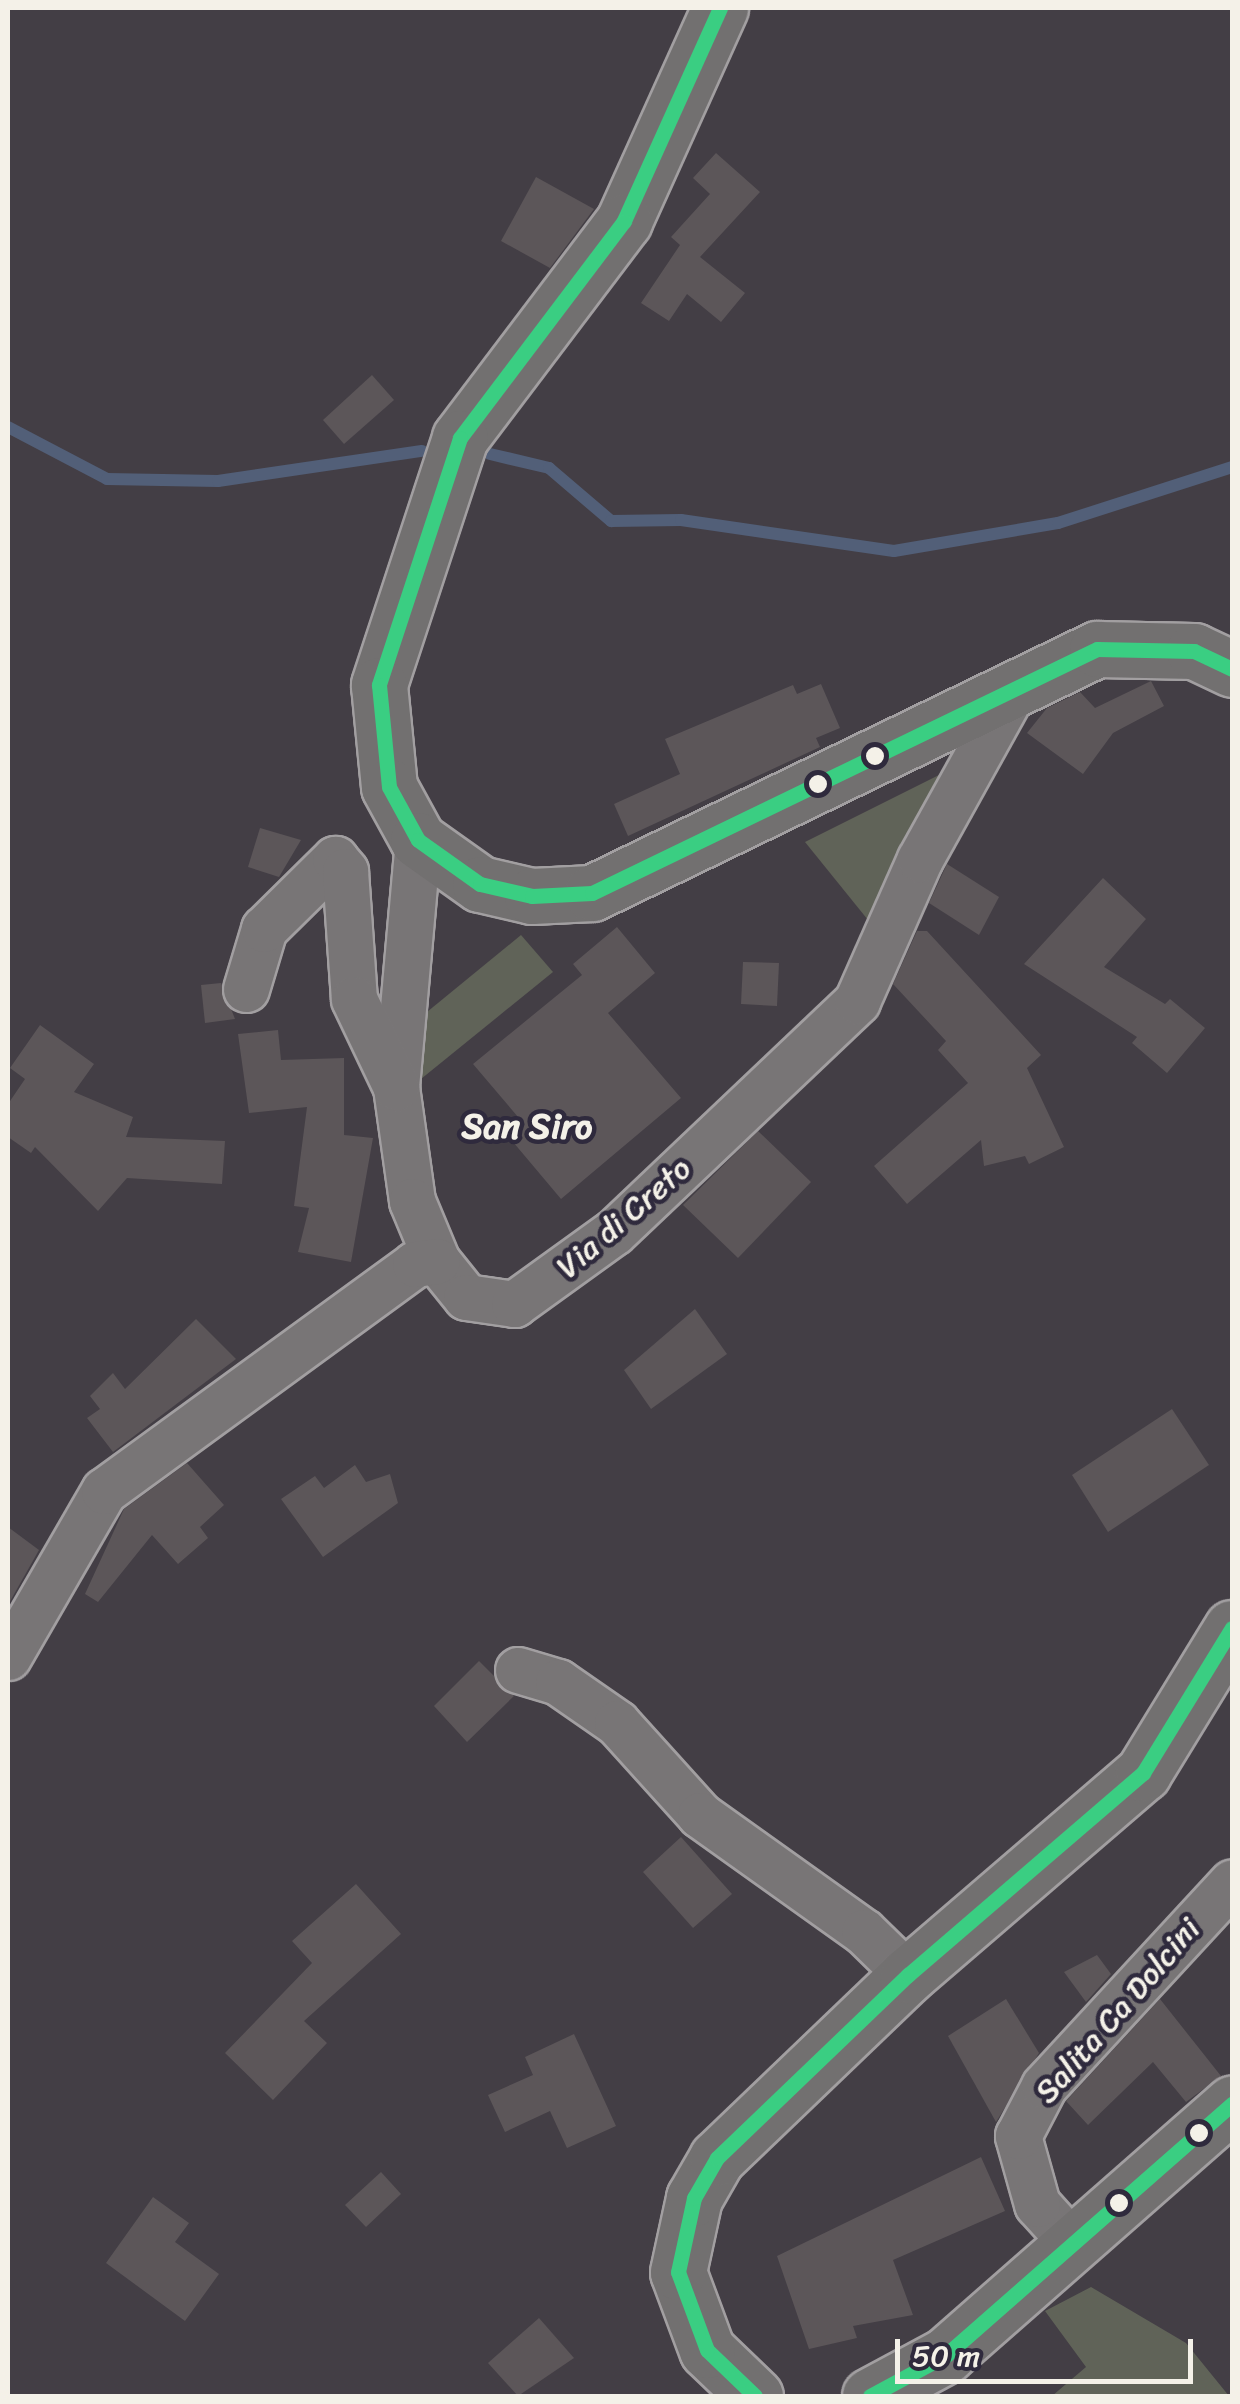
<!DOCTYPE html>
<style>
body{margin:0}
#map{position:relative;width:1240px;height:2404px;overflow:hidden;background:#433e45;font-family:Sriracha,sans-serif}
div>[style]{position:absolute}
.green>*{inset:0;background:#606358}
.stream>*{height:12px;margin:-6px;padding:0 6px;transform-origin:6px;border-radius:6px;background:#525f78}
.building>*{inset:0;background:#5c5659}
.roads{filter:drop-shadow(2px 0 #a29fa1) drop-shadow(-2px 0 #a29fa1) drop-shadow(0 2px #a29fa1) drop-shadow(0 -2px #a29fa1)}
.minor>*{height:45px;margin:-22.5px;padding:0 22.5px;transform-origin:22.5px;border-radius:22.5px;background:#787576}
.major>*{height:55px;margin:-27.5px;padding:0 27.5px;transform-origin:27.5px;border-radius:27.5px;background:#727070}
.bus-1>*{height:15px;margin:-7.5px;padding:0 7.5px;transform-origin:7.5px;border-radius:7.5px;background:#3ace82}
.dots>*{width:28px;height:28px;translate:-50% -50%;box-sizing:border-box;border:5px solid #2f2a3d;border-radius:50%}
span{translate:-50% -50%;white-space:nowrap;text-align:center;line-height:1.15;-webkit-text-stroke:9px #2f2a3d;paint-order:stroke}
.street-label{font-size:32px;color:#f4f1e8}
.neighbourhood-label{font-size:35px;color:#f4f1e8;font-weight:700}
.frame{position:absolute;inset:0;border:10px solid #f4f1e8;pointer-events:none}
.scale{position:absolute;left:895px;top:2339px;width:298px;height:45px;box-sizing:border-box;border:5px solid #f4f1e8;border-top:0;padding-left:12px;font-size:30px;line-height:35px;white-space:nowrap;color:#f4f1e8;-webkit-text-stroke:8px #2f2a3d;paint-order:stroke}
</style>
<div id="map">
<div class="green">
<div style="clip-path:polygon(941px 774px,951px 779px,868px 920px,805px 842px)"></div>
<div style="clip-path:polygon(521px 935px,553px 972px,421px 1079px,416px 1021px)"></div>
<div style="clip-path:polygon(1091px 2287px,1186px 2343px,1229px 2396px,1052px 2396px,1086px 2367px,1045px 2311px)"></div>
</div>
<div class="stream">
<div style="left:8px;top:427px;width:112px;rotate:27.7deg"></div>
<div style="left:107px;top:479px;width:111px;rotate:1deg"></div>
<div style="left:218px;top:481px;width:206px;rotate:-8.4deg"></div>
<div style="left:490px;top:454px;width:61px;rotate:13.3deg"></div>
<div style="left:549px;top:468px;width:82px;rotate:40.5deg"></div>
<div style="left:611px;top:521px;width:70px;rotate:-0.8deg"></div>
<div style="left:681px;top:520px;width:215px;rotate:8.3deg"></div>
<div style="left:894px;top:551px;width:166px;rotate:-9.7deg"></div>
<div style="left:1058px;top:523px;width:183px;rotate:-17.8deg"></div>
</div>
<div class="building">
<div style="clip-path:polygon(716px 153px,760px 192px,700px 257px,745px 293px,721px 322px,687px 294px,669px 321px,641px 303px,680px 245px,671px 237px,710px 194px,693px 178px)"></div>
<div style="clip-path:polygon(536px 177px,594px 209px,550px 268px,501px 241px)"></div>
<div style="clip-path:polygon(372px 375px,394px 400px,344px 444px,323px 420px)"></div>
<div style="clip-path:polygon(1151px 681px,1164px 706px,1113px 733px,1083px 774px,1027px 733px,1047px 708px,1080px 692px,1095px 708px)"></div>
<div style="clip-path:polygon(821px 684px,840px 728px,816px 738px,820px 747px,628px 836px,614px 804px,680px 774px,665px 739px,793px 685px,797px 694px)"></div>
<div style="clip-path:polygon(260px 828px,301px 840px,279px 877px,248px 867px)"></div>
<div style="clip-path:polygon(947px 864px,999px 897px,979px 935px,929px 903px)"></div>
<div style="clip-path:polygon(1103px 878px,1146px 919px,1104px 967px,1165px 1004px,1170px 999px,1205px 1028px,1167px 1073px,1132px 1043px,1137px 1037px,1024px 964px)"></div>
<div style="clip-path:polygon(617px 927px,655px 973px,608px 1013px,681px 1098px,561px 1199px,503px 1130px,518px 1117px,473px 1064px,582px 975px,573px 964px)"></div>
<div style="clip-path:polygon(917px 931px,927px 931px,1041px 1055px,1027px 1068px,1064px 1147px,1029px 1164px,1025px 1156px,984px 1166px,981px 1140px,907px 1204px,874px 1166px,968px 1083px,938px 1050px,946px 1041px,893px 984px)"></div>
<div style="clip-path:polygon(743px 962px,779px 963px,777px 1006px,741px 1004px)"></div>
<div style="clip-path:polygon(221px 983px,235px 1019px,205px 1023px,201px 985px)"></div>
<div style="clip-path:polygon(40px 1025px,94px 1064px,74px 1092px,133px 1117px,126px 1137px,225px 1141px,222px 1184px,127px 1178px,98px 1211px,35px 1147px,31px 1153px,8px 1137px,8px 1104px,25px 1079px,10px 1068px)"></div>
<div style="clip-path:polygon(278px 1030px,281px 1060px,344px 1058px,344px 1135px,373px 1138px,351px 1262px,298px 1252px,309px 1208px,294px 1206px,307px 1107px,249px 1113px,238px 1034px)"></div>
<div style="clip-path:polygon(758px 1131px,811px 1182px,738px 1258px,683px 1205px)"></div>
<div style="clip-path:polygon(695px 1309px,727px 1354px,651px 1409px,624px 1370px)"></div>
<div style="clip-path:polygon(196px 1319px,236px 1359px,113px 1452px,87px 1418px,100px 1409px,90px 1396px,113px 1373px,125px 1389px)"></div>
<div style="clip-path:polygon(1172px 1409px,1209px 1465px,1108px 1532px,1072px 1475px)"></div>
<div style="clip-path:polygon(187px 1463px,224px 1505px,200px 1527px,208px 1538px,178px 1564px,152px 1535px,98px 1602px,85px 1594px,124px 1509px)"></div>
<div style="clip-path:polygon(355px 1465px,366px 1482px,390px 1474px,398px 1503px,323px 1557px,281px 1499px,315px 1476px,324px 1488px)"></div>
<div style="clip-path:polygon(8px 1527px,39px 1550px,8px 1605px)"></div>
<div style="clip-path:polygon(479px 1661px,514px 1696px,467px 1742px,434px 1706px)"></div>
<div style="clip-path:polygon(681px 1837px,732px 1894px,693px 1928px,643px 1872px)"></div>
<div style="clip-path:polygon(356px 1884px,401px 1934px,304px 2021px,327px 2043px,273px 2100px,225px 2053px,312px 1963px,292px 1941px)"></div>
<div style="clip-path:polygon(1097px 1955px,1111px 1974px,1086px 2002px,1064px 1972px)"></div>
<div style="clip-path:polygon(1006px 1999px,1039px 2053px,996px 2122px,948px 2036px)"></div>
<div style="clip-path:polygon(1160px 1999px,1221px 2076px,1186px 2102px,1153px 2062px,1088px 2125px,1066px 2101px)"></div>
<div style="clip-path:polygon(574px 2034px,616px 2126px,567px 2148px,550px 2111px,505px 2132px,488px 2095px,533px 2075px,525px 2057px)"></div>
<div style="clip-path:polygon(981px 2157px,1005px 2211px,893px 2260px,913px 2315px,853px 2326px,857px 2338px,809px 2349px,777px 2256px)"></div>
<div style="clip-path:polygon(381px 2172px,401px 2194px,366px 2227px,345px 2205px)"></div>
<div style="clip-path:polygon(153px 2197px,189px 2223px,175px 2242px,219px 2274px,185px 2321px,106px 2263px)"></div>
<div style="clip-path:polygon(539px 2318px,574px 2358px,518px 2396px,488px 2363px)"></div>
</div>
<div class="roads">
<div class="minor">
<div style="left:418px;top:840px;width:248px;rotate:95.1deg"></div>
<div style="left:396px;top:1087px;width:115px;rotate:82deg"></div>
<div style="left:412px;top:1201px;width:65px;rotate:67.4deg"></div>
<div style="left:437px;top:1261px;width:46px;rotate:51.1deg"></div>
<div style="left:466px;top:1297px;width:49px;rotate:8.3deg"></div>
<div style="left:514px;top:1304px;width:123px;rotate:-35.8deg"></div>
<div style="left:614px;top:1232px;width:335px;rotate:-43.5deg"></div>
<div style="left:857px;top:1001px;width:155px;rotate:-66.1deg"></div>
<div style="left:920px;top:859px;width:190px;rotate:-61deg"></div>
<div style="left:246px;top:989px;width:63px;rotate:-73.3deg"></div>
<div style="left:264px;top:929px;width:100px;rotate:-44.6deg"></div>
<div style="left:335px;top:859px;width:16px;rotate:50deg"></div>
<div style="left:345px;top:871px;width:128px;rotate:86deg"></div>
<div style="left:354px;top:999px;width:98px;rotate:64.5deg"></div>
<div style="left:8px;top:1657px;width:192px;rotate:-60deg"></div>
<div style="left:104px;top:1491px;width:385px;rotate:-36.1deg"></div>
<div style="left:415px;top:1264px;width:22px;rotate:-8deg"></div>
<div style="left:518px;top:1670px;width:42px;rotate:16.7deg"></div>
<div style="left:558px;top:1682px;width:72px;rotate:34.8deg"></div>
<div style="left:617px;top:1723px;width:124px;rotate:47.9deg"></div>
<div style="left:700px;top:1815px;width:201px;rotate:35.5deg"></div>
<div style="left:864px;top:1932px;width:62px;rotate:44.3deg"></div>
<div style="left:1074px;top:2245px;width:55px;rotate:-132.1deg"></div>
<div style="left:1037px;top:2204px;width:71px;rotate:-105.6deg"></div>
<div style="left:1018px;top:2136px;width:56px;rotate:-62.5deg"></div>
<div style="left:1044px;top:2086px;width:277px;rotate:-47.3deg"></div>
</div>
<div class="major">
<div style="left:720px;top:8px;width:234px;rotate:114.3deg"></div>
<div style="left:624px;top:221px;width:272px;rotate:127.1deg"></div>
<div style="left:460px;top:438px;width:260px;rotate:108.2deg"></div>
<div style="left:379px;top:685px;width:102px;rotate:84.4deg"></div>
<div style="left:389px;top:787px;width:60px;rotate:61.3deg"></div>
<div style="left:418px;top:840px;width:76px;rotate:35.4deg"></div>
<div style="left:480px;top:884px;width:53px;rotate:13deg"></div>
<div style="left:532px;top:896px;width:60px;rotate:-2.9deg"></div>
<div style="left:592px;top:893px;width:561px;rotate:-25.79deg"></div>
<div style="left:1097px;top:649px;width:97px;rotate:1.2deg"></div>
<div style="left:1194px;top:651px;width:42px;rotate:25.3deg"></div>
<div style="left:755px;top:2396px;width:66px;rotate:-136.2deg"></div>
<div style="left:707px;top:2350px;width:83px;rotate:-110.4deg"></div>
<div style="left:678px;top:2272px;width:76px;rotate:-77.8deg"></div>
<div style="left:694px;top:2198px;width:46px;rotate:-60.1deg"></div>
<div style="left:717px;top:2158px;width:265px;rotate:-43.8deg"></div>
<div style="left:908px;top:1975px;width:310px;rotate:-40.7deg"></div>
<div style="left:1143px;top:1773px;width:170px;rotate:-58.5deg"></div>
<div style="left:870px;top:2396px;width:86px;rotate:-28.3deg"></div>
<div style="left:946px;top:2355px;width:381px;rotate:-41.3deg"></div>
</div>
</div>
<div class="bus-1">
<div style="left:720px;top:8px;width:234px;rotate:114.3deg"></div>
<div style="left:624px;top:221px;width:272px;rotate:127.1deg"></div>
<div style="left:460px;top:438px;width:260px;rotate:108.2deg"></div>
<div style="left:379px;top:685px;width:102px;rotate:84.4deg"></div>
<div style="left:389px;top:787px;width:60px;rotate:61.3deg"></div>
<div style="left:418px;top:840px;width:76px;rotate:35.4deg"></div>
<div style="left:480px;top:884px;width:53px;rotate:13deg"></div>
<div style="left:532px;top:896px;width:60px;rotate:-2.9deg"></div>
<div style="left:592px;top:893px;width:561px;rotate:-25.79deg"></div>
<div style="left:1097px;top:649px;width:97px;rotate:1.2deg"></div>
<div style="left:1194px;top:651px;width:42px;rotate:25.3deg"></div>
<div style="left:755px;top:2396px;width:66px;rotate:-136.2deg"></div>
<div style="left:707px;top:2350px;width:83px;rotate:-110.4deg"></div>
<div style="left:678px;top:2272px;width:76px;rotate:-77.8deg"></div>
<div style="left:694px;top:2198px;width:46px;rotate:-60.1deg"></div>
<div style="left:717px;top:2158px;width:265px;rotate:-43.8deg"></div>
<div style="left:908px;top:1975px;width:310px;rotate:-40.7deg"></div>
<div style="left:1143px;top:1773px;width:170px;rotate:-58.5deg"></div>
<div style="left:870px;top:2396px;width:86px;rotate:-28.3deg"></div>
<div style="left:946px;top:2355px;width:381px;rotate:-41.3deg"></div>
</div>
<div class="dots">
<div style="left:875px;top:756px;background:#f4f1e8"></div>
<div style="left:818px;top:784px;background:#f4f1e8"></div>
<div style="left:1199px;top:2133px;background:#f4f1e8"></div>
<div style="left:1119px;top:2203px;background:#f4f1e8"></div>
</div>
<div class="street-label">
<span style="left:624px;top:1218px;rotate:-41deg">Via di Creto</span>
<span style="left:1118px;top:2011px;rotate:-49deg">Salita Ca Dolcini</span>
</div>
<div class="neighbourhood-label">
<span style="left:527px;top:1126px">San Siro</span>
</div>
<div class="frame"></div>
<div class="scale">50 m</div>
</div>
